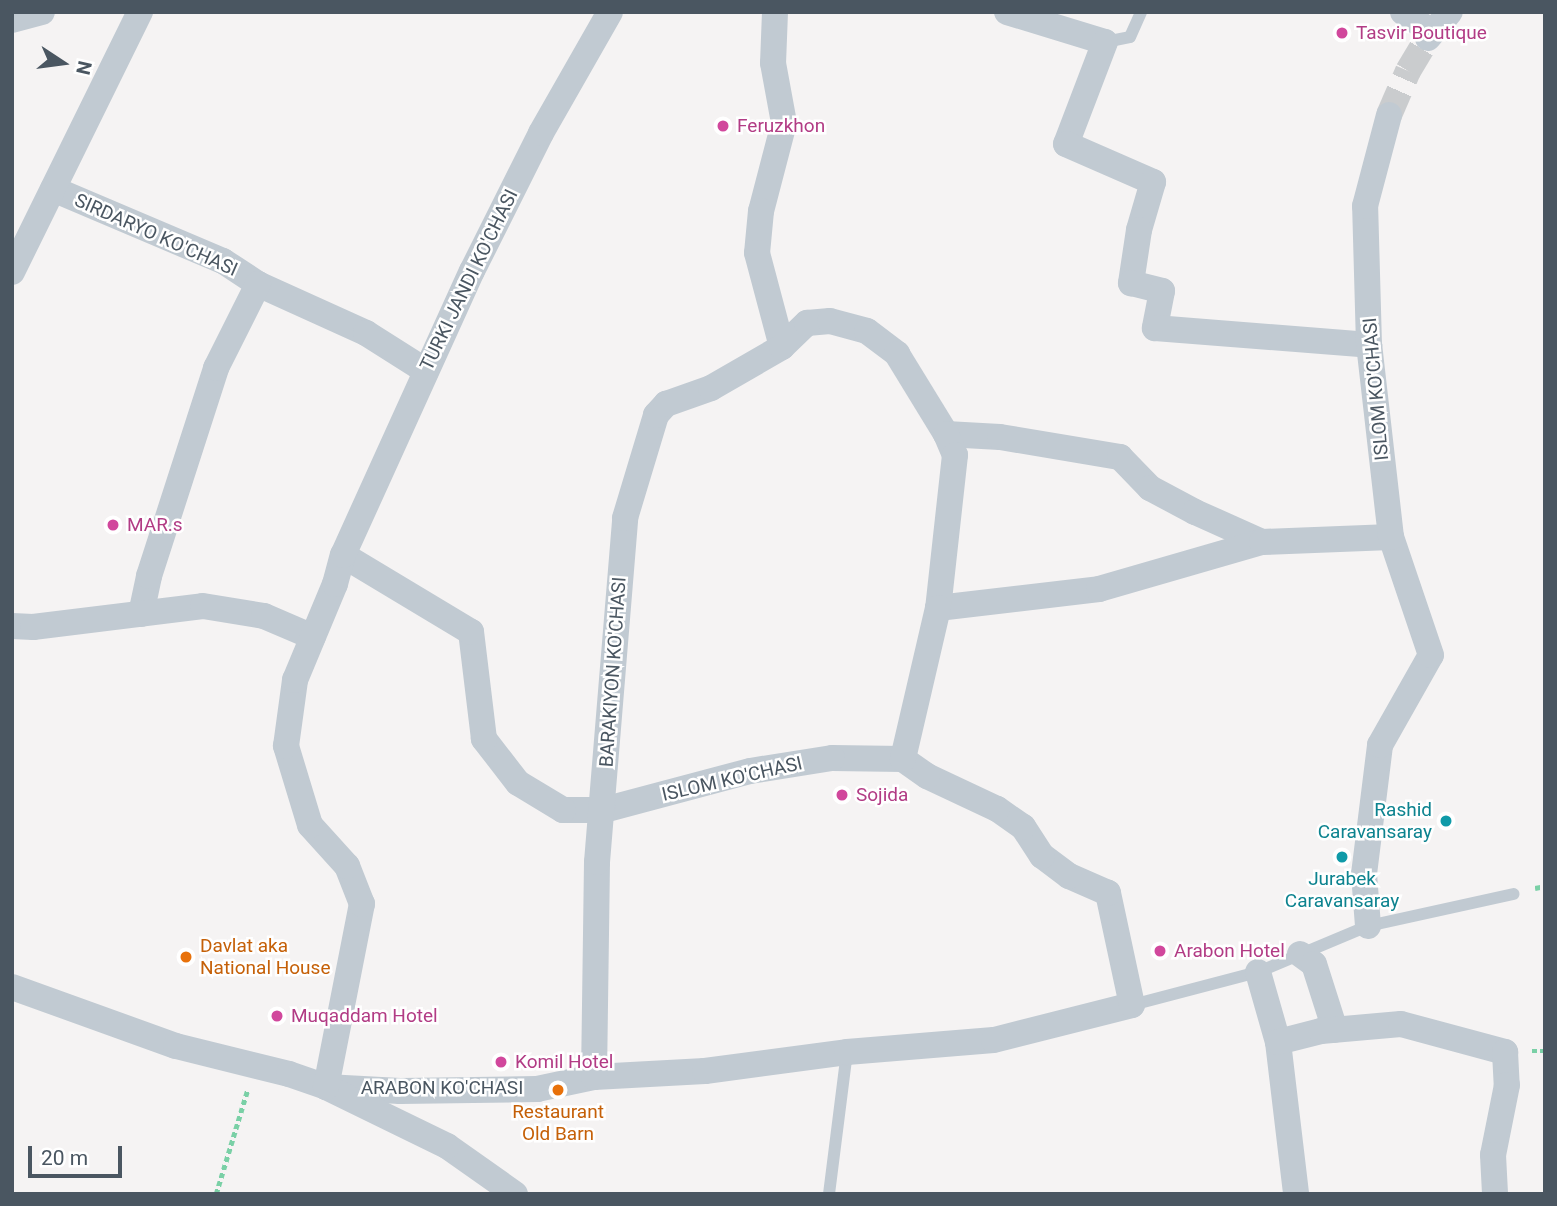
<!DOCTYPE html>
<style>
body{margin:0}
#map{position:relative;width:1557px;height:1206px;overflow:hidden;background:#f5f3f3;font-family:Roboto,sans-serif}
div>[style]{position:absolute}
.street-tunnel>*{height:26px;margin-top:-13px;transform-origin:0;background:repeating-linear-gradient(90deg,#caccce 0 26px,transparent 0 39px)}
.path>*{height:4.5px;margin-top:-2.25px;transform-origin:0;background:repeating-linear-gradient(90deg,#7ad0a6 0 5px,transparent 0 8.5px)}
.lane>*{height:12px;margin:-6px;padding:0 6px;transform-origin:6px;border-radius:6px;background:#c1cad2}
.street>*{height:26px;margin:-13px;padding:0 13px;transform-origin:13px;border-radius:13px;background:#c1cad2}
.dots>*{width:19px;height:19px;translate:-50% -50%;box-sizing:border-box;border:4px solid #fff;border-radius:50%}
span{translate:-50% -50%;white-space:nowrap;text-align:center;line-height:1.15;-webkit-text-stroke:5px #fff;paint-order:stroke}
.hotel-label{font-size:19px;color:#b23c85}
.left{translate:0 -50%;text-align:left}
.street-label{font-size:19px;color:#4a5661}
.culture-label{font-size:19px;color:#0d838f}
.right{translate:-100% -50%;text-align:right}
.food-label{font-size:19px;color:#c56008}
.frame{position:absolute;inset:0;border:14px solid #4a5661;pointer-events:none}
.north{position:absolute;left:28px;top:28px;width:70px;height:70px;-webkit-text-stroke:5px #fff;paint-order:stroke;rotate:103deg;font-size:19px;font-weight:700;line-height:28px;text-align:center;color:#4a5661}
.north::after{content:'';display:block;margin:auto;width:24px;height:32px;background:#4a5661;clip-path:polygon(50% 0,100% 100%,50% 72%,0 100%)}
.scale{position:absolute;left:28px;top:1146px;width:94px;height:32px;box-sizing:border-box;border:4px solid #4a5661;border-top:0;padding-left:9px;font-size:21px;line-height:24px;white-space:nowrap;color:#4a5661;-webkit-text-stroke:5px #fff;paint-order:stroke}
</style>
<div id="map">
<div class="street-tunnel">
<div style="left:1389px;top:115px;width:48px;rotate:-66.6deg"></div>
<div style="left:1408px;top:71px;width:39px;rotate:-59deg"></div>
</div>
<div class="path">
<div style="left:1535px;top:888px;width:10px;rotate:-11deg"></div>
<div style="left:1532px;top:1051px;width:13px"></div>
<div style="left:216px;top:1194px;width:108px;rotate:-73.2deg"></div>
</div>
<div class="lane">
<div style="left:1105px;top:42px;width:25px;rotate:-11deg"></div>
<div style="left:1130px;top:37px;width:27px;rotate:-66deg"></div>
<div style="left:1132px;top:1005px;width:130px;rotate:-14.7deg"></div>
<div style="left:1258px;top:972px;width:119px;rotate:-22.7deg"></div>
<div style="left:1368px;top:926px;width:149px;rotate:-12.4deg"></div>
<div style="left:829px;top:1194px;width:143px;rotate:-82.8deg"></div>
</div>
<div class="street">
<div style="left:775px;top:12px;width:51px;rotate:92.2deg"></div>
<div style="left:773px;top:63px;width:61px;rotate:79.6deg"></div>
<div style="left:784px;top:123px;width:91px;rotate:104.6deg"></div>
<div style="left:761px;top:211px;width:42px;rotate:95.4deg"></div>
<div style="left:757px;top:253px;width:97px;rotate:75.1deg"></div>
<div style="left:1007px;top:12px;width:102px;rotate:17deg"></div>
<div style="left:1105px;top:42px;width:109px;rotate:110.9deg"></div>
<div style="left:1066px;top:144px;width:95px;rotate:23.6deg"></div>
<div style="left:1153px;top:182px;width:50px;rotate:106.3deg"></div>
<div style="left:1139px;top:230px;width:54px;rotate:98.6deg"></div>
<div style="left:1131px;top:283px;width:32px;rotate:14deg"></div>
<div style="left:1162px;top:291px;width:38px;rotate:101deg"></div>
<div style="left:1155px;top:328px;width:215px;rotate:4.5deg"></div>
<div style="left:1403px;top:12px;width:35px;rotate:35deg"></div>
<div style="left:12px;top:20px;width:31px;rotate:-15deg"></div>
<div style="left:1428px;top:38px;width:34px;rotate:-50deg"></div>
<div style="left:53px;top:189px;width:185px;rotate:23deg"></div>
<div style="left:223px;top:261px;width:42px;rotate:33.3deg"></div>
<div style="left:258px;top:284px;width:119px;rotate:24.4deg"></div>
<div style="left:366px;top:333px;width:71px;rotate:32.3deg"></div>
<div style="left:12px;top:272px;width:290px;rotate:-63.8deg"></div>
<div style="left:946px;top:434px;width:54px;rotate:3.2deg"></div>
<div style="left:1000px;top:437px;width:122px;rotate:9.5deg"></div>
<div style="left:1120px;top:457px;width:43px;rotate:45.9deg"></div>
<div style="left:1150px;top:488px;width:51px;rotate:28.1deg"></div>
<div style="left:1195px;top:512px;width:73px;rotate:24.1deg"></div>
<div style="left:938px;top:608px;width:162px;rotate:-6.7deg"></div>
<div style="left:1099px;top:589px;width:170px;rotate:-16.1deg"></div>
<div style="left:1262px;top:542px;width:129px;rotate:-2.2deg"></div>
<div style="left:141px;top:614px;width:39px;rotate:-78deg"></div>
<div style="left:149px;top:576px;width:219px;rotate:-72.1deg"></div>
<div style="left:216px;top:368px;width:94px;rotate:-63.4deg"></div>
<div style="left:12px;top:626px;width:21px;rotate:3deg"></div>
<div style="left:33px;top:627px;width:171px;rotate:-7deg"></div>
<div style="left:203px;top:606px;width:62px;rotate:9.3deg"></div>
<div style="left:264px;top:616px;width:53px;rotate:23.2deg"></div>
<div style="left:1368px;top:926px;width:52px;rotate:-94.4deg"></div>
<div style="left:1364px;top:874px;width:130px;rotate:-82.9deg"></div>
<div style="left:1380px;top:745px;width:103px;rotate:-60.5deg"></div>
<div style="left:1431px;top:655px;width:125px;rotate:-108.7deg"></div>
<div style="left:1391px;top:537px;width:193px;rotate:-96.5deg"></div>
<div style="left:1369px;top:345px;width:139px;rotate:-91.6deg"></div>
<div style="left:1365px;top:206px;width:94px;rotate:-75.2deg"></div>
<div style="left:1300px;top:954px;width:17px;rotate:36deg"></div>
<div style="left:1314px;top:964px;width:69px;rotate:72.3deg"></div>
<div style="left:1258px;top:972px;width:73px;rotate:74.1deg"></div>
<div style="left:1278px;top:1042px;width:153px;rotate:83.2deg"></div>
<div style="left:12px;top:987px;width:174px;rotate:19.8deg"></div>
<div style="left:176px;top:1046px;width:116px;rotate:13.9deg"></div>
<div style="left:289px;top:1074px;width:39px;rotate:19deg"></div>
<div style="left:326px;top:1087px;width:74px;rotate:3.1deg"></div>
<div style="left:400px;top:1091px;width:137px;rotate:-0.8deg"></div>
<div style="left:537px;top:1089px;width:58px;rotate:-11.9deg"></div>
<div style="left:594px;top:1077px;width:111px;rotate:-3.1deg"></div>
<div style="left:705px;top:1071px;width:143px;rotate:-7.6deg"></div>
<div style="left:847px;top:1052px;width:147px;rotate:-4.7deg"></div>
<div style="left:994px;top:1040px;width:142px;rotate:-14.2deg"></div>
<div style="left:1132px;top:1005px;width:115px;rotate:-102.1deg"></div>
<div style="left:1108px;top:893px;width:43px;rotate:-156.4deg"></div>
<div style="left:1069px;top:876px;width:34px;rotate:-143deg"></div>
<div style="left:1042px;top:856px;width:35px;rotate:-123deg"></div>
<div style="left:1023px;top:827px;width:32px;rotate:-145deg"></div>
<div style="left:997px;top:809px;width:77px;rotate:-154.8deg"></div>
<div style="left:927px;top:776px;width:29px;rotate:-145deg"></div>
<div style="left:903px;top:759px;width:71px;rotate:-179.2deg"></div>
<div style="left:832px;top:758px;width:83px;rotate:171deg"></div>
<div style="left:750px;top:771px;width:152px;rotate:165.1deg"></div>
<div style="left:603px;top:810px;width:40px;rotate:180deg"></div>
<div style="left:563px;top:810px;width:52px;rotate:-149deg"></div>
<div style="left:518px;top:783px;width:56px;rotate:-127.7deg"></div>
<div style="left:484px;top:739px;width:108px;rotate:-96.9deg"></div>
<div style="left:471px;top:632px;width:149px;rotate:-149deg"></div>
<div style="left:1278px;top:1042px;width:44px;rotate:-14.3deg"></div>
<div style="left:1321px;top:1031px;width:80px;rotate:-5deg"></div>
<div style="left:1401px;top:1024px;width:108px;rotate:15.1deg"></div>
<div style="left:1505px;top:1052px;width:33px;rotate:87deg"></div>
<div style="left:1507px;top:1085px;width:71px;rotate:101.3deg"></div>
<div style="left:1493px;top:1155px;width:39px;rotate:87deg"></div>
<div style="left:594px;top:1077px;width:215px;rotate:-89.2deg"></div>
<div style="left:597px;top:862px;width:345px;rotate:-85.3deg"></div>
<div style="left:625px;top:518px;width:108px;rotate:-73.2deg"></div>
<div style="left:656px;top:415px;width:15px;rotate:-48deg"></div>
<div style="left:666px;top:404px;width:48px;rotate:-19.6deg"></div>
<div style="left:711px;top:388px;width:82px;rotate:-30deg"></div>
<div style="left:782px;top:347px;width:35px;rotate:-44deg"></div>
<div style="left:807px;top:323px;width:23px;rotate:-5deg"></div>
<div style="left:830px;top:321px;width:38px;rotate:15deg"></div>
<div style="left:867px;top:331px;width:38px;rotate:37deg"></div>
<div style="left:897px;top:354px;width:94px;rotate:58.5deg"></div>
<div style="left:946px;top:434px;width:23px;rotate:67deg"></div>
<div style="left:955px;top:455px;width:154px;rotate:96.3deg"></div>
<div style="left:938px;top:608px;width:155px;rotate:103.1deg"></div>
<div style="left:515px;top:1194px;width:83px;rotate:-144.8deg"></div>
<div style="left:447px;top:1146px;width:135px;rotate:-154deg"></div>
<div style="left:326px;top:1087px;width:187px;rotate:-78.9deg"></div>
<div style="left:362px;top:904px;width:41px;rotate:-111.5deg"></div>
<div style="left:347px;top:866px;width:55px;rotate:-132.1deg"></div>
<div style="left:310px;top:825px;width:83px;rotate:-106.9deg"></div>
<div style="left:286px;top:746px;width:67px;rotate:-82.2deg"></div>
<div style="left:295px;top:680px;width:104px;rotate:-67.4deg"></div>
<div style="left:335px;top:584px;width:30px;rotate:-75deg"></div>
<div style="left:343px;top:555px;width:312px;rotate:-65.6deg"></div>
<div style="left:472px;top:271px;width:154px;rotate:-63.4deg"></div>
<div style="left:541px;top:133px;width:139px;rotate:-60.3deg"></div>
</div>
<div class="dots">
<div style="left:1342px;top:33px;background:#d1479c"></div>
<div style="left:723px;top:126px;background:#d1479c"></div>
<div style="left:113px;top:525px;background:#d1479c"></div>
<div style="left:842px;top:795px;background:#d1479c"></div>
<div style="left:1446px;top:821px;background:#0f9aa8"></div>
<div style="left:1342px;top:857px;background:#0f9aa8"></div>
<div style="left:1160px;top:951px;background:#d1479c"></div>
<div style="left:186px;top:957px;background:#e8710a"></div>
<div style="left:277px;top:1016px;background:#d1479c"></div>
<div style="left:501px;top:1062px;background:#d1479c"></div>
<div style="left:558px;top:1090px;background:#e8710a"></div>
</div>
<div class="hotel-label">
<span class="left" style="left:1356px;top:33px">Tasvir Boutique</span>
<span class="left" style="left:737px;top:126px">Feruzkhon</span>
<span class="left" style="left:127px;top:525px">MAR.s</span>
<span class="left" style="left:856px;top:795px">Sojida</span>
<span class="left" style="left:1174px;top:951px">Arabon Hotel</span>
<span class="left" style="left:291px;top:1016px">Muqaddam Hotel</span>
<span class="left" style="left:515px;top:1062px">Komil Hotel</span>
</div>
<div class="street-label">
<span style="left:156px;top:235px;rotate:24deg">SIRDARYO KO'CHASI</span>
<span style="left:469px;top:280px;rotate:-64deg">TURKI JANDI KO'CHASI</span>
<span style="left:1376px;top:389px;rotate:-95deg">ISLOM KO'CHASI</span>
<span style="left:613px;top:672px;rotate:-86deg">BARAKIYON KO'CHASI</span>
<span style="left:732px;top:779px;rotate:-13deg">ISLOM KO'CHASI</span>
<span style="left:442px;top:1088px">ARABON KO'CHASI</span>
</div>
<div class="culture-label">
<span class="right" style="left:1432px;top:821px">Rashid<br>Caravansaray</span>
<span style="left:1342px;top:890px">Jurabek<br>Caravansaray</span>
</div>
<div class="food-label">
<span class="left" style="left:200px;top:957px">Davlat aka<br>National House</span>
<span style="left:558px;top:1123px">Restaurant<br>Old Barn</span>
</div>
<div class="frame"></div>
<div class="north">N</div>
<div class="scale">20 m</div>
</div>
